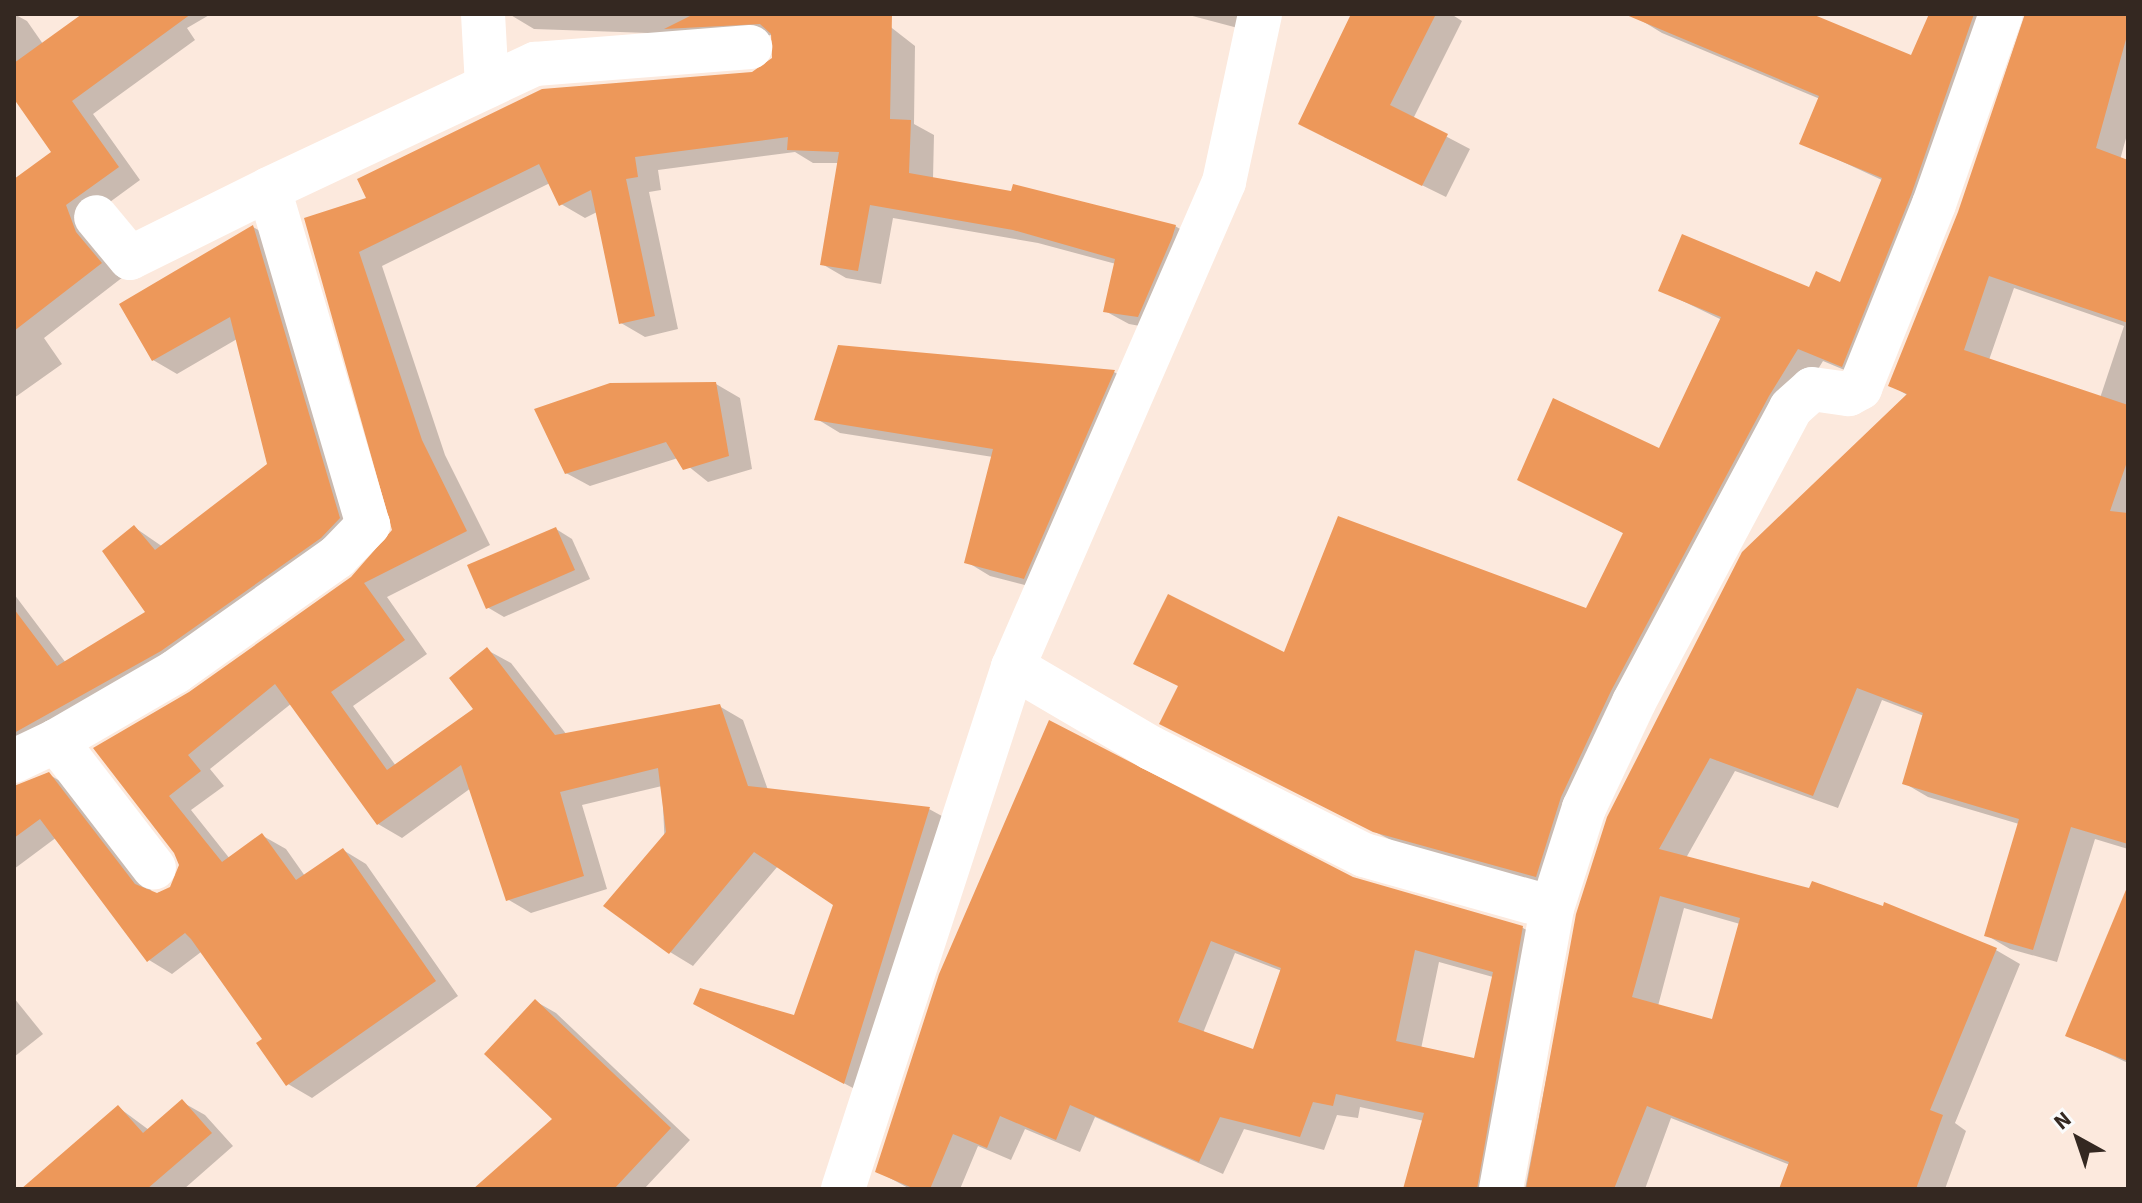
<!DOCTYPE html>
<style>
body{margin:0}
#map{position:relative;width:2142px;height:1203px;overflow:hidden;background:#fce9dd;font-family:"Source Sans 3",sans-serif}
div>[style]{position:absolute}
.shadow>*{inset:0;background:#0003}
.building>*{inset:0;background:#ed985a}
.street>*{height:44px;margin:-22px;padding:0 22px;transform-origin:22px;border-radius:22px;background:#fff}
span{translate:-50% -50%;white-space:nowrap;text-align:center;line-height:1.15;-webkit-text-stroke:8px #fbfbfb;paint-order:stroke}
.frame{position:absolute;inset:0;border:16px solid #342821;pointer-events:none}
.north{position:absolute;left:2038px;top:1099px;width:80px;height:80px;-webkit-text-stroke:6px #fbfbfb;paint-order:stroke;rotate:320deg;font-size:22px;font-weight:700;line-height:32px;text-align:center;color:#342821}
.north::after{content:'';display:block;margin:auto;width:28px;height:36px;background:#342821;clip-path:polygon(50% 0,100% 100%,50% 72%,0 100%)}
</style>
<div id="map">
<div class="shadow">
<div style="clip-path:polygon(14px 14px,27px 21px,43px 44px,85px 14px,211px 14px,187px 28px,195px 40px,93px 114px,140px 180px,88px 218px,123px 277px,44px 338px,62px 364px,14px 398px,14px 181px,54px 152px,14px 96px)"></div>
<div style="clip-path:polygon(509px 14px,874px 14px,915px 46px,914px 124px,934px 135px,933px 179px,1175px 226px,1199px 240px,1162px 330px,1129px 324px,1105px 311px,1116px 264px,1038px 243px,893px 218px,881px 284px,846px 278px,822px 264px,839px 163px,813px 163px,795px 152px,658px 170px,661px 190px,649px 192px,678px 329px,645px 337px,621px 323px,597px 212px,585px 218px,561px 204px,550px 183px,382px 266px,445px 455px,490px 545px,387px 597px,427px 654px,353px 706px,396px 766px,476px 710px,487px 650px,511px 663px,567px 735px,719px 706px,743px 720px,768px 790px,929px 809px,953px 822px,868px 1096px,719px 1017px,795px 1018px,836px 904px,778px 866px,693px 966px,670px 952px,662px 786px,582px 805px,607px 889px,531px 913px,507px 899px,471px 788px,402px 838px,378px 824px,292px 703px,210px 769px,224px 786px,191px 810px,230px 859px,263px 836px,286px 849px,305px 876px,343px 850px,366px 864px,458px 996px,312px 1098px,288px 1084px,264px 1040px,201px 952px,172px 974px,149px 960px,57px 837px,14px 869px,14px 781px,15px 787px,48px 774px,72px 788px,154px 894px,171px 889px,181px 865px,176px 852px,96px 749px,190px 694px,353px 579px,395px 531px,306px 219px,753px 74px,774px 59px,773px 35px,690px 41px,677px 34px,534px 29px)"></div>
<div style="clip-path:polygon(1185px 14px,1257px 14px,1253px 32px)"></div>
<div style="clip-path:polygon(1353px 14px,1451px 14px,1462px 21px,1413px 119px,1470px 149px,1446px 197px,1324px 137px)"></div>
<div style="clip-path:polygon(1641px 14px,1807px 14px,1912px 57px,1931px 14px,2007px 14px,1866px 379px,1823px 361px,1793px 410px,1560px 890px,1399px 844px,1186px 737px,1179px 686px,1285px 655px,1587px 611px,1625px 534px,1520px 479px,1660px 450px,1722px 320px,1660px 290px,1810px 290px,1841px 284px,1884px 181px,1802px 143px,1820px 99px,1662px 33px,1639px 19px)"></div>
<div style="clip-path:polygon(evenodd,2025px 14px,2128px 14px,2128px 131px,2120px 160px,2128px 163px,2128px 849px,2095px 839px,2057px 962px,2010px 949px,1986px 935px,2019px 824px,1928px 797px,1904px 783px,1924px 716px,1882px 700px,1838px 808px,1735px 771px,1686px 858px,1996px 950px,2020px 964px,1955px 1123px,1966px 1131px,1945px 1189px,1781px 1189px,1790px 1165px,1671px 1118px,1645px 1189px,1525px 1189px,1578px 915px,1909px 396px,1890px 385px,1959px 213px,2025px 14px,2014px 288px,2124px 326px,2100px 398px,1989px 360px,2014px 288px,2025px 14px,1684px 908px,1740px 924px,1714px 1022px,1658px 1006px,1684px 908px)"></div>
<div style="clip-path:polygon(253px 227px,277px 241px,363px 532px,14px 770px,14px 594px,66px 663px,148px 613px,134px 527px,163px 547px,269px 465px,237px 339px,177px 374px,153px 360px)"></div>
<div style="clip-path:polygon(840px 347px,1114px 372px,1137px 385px,1048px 591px,990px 576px,967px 562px,993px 457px,840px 433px,817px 419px)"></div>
<div style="clip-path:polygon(716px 384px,740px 398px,752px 469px,708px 482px,678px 458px,590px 486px,566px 473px)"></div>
<div style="clip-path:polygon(556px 529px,572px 539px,590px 579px,504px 617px,487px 607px)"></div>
<div style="clip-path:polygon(evenodd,1352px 879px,1523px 928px,1547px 942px,1502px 1189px,1405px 1189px,1424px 1121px,1360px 1107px,1358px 1118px,1337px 1115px,1324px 1150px,1244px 1129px,1223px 1174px,1095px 1117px,1080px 1152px,1025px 1129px,1011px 1160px,978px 1146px,960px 1189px,910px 1189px,877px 1171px,941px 974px,1352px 879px,1235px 953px,1282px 971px,1254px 1051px,1203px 1033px,1235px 953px,1352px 879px,1439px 962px,1493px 977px,1475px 1061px,1421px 1049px,1439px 962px)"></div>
<div style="clip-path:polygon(2128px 902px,2128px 1063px,2068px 1035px)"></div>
<div style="clip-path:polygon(14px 998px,43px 1034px,14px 1057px)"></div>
<div style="clip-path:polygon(535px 1001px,556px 1013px,690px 1140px,644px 1189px,476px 1189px,555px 1119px)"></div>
<div style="clip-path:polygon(182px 1102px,205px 1115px,233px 1146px,184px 1189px,24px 1189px,118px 1107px,149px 1130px)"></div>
</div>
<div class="building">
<div style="clip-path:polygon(82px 14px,191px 14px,72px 101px,119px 167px,66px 205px,76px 232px,102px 263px,14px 331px,14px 179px,51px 152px,14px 99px,14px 63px)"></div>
<div style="clip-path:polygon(694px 14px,892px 14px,890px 119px,911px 120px,909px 173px,1011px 191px,1013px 184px,1176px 225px,1172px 238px,1138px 317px,1103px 312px,1115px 259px,1013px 230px,870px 205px,858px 271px,820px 265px,839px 152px,787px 150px,788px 137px,635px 157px,638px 177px,626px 179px,655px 316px,619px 324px,591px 190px,559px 206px,539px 164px,359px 252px,422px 440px,467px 531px,364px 583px,405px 640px,331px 692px,387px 770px,473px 709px,449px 678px,487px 647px,555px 735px,720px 704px,748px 786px,930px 807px,844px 1084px,693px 1004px,700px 988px,794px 1015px,833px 905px,754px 852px,669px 954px,603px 906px,666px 832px,658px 768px,560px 792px,584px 876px,506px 901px,461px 765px,377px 825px,275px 684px,188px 755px,201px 771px,169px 796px,222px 862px,262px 833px,296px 880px,343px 848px,436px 981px,286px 1086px,256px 1043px,262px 1039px,191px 939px,185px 933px,147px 962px,40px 819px,14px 838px,14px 786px,49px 772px,135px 884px,157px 893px,170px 887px,179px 865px,174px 853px,93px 748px,189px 692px,351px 577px,392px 530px,304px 218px,366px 198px,357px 179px,542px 89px,752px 72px,772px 58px,771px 34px,760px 24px,664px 29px)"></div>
<div style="clip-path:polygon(1351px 14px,1436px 14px,1390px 105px,1448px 134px,1422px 186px,1298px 124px)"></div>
<div style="clip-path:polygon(1624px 14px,1812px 14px,1911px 55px,1929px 14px,1974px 14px,1911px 195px,1842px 367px,1798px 349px,1769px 396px,1611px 691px,1561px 797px,1536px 877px,1373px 832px,1163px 726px,1159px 724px,1178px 686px,1133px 664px,1168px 594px,1284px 652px,1338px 516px,1586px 608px,1623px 533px,1517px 480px,1553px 398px,1659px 448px,1721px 317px,1658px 291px,1682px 234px,1809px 287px,1816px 271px,1840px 282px,1882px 178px,1799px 144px,1819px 96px)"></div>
<div style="clip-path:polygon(evenodd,2025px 14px,2128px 14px,2128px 32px,2096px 148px,2128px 160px,2128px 323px,1989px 276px,1964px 350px,2128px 405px,2128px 459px,2110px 511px,2128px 513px,2128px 844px,2071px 827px,2033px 950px,1984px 936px,2019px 819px,1902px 784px,1923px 713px,1857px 688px,1813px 796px,1710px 758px,1659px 849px,1809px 888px,1812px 881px,1883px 906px,1884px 902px,1997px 948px,1930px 1110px,1943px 1115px,1916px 1189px,1779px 1189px,1789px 1162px,1647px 1106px,1614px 1189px,1526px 1189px,1576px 914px,1607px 817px,1742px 552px,1907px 394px,1888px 386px,1958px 212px,2025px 14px,1660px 896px,1740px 918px,1712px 1019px,1632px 997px,1660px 896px)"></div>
<div style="clip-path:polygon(253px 225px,340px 518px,321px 538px,161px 651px,14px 733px,14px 609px,57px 666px,145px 612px,102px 551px,134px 525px,155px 550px,267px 464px,230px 317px,152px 361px,119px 304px)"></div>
<div style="clip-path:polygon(838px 345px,1115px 370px,1024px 579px,964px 563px,993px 449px,814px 420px)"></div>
<div style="clip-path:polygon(716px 382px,729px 456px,683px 470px,666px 442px,565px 474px,534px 409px,610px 383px)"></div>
<div style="clip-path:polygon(556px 527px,575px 570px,486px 609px,467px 565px)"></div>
<div style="clip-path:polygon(evenodd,1049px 720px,1353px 877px,1523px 926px,1477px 1189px,1403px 1189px,1424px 1113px,1336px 1094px,1333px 1106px,1313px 1102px,1300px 1137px,1220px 1117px,1199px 1162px,1070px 1105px,1056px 1140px,1000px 1116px,987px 1148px,953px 1134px,930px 1189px,915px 1189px,875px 1172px,939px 974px,1049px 720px,1211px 941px,1281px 968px,1253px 1049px,1178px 1022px,1211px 941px,1049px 720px,1415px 950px,1493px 972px,1474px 1058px,1396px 1041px,1415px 950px)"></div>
<div style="clip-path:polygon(2128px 885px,2128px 1061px,2065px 1036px)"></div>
<div style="clip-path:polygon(535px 999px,671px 1128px,614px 1189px,473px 1189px,552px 1119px,484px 1054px)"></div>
<div style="clip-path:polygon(182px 1099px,212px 1133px,147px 1189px,21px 1189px,118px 1105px,143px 1133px)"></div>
</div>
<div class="street">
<div style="left:483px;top:14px;width:72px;rotate:86.8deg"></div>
<div style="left:269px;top:189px;width:294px;rotate:-25.2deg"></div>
<div style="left:535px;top:64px;width:216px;rotate:-4.5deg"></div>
<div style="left:1013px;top:667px;width:160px;rotate:30.4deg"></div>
<div style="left:1151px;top:748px;width:238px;rotate:26.7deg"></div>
<div style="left:1364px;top:855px;width:195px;rotate:15.7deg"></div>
<div style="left:56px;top:741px;width:138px;rotate:-30.1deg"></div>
<div style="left:175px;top:672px;width:199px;rotate:-35.4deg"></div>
<div style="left:337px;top:557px;width:45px;rotate:-45.9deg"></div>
<div style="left:368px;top:525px;width:350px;rotate:-106.4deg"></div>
<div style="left:269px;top:189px;width:155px;rotate:153.6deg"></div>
<div style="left:130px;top:258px;width:53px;rotate:-129.7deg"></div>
<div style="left:14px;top:761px;width:47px;rotate:-25.5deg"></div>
<div style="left:56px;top:741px;width:160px;rotate:52.3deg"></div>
<div style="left:843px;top:1189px;width:549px;rotate:-71.96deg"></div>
<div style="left:1013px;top:667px;width:529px;rotate:-66.49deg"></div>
<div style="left:1224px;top:182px;width:172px;rotate:-77.9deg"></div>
<div style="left:1501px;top:1189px;width:286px;rotate:-79.7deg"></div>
<div style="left:1552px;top:908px;width:105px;rotate:-72.3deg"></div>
<div style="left:1584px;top:808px;width:117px;rotate:-64.7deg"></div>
<div style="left:1634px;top:702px;width:333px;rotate:-61.9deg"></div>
<div style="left:1791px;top:408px;width:28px;rotate:-42deg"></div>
<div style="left:1812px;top:389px;width:37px;rotate:8deg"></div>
<div style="left:1849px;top:394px;width:13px;rotate:-29deg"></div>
<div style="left:1860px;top:388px;width:198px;rotate:-68.1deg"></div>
<div style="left:1934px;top:204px;width:201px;rotate:-70.6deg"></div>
</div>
<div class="frame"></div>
<div class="north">N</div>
</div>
